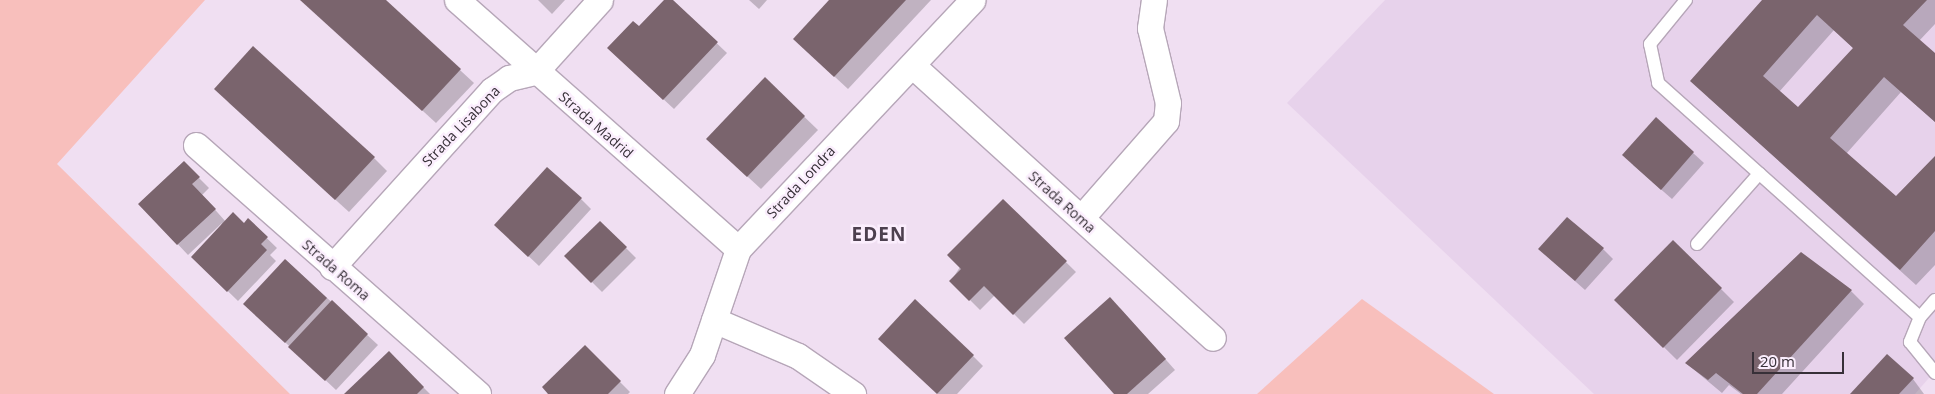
<!DOCTYPE html>
<style>
body{margin:0}
#map{position:relative;width:1935px;height:394px;overflow:hidden;background:#f0dff2;font-family:"Open Sans",sans-serif}
div>[style]{position:absolute}
.built>*{inset:0;background:#e7d2eb}
.green>*{inset:0;background:#f8bfbc}
.shadow>*{inset:0;background:#0003}
.building>*{inset:0;background:#7a646d}
.roads{filter:drop-shadow(1px 0 #b6a6b8) drop-shadow(-1px 0 #b6a6b8) drop-shadow(0 1px #b6a6b8) drop-shadow(0 -1px #b6a6b8)}
.lane>*{height:12px;margin:-6px;padding:0 6px;transform-origin:6px;border-radius:6px;background:#fff}
.street>*{height:25px;margin:-12.5px;padding:0 12.5px;transform-origin:12.5px;border-radius:12.5px;background:#fff}
span{translate:-50% -50%;white-space:nowrap;text-align:center;line-height:1.15;-webkit-text-stroke:5px #fbeefd;paint-order:stroke}
.street-label{font-size:14px;color:#373038}
.district-label{font-size:19px;color:#4d404f;font-weight:700;letter-spacing:1px}
.scale{position:absolute;left:1752px;top:352px;width:92px;height:22px;box-sizing:border-box;border:2px solid #373038;border-top:0;padding-left:6px;font-size:15px;line-height:18px;white-space:nowrap;color:#373038;-webkit-text-stroke:4px #fbeefd;paint-order:stroke}
</style>
<div id="map">
<div class="built">
<div style="clip-path:polygon(1385px 0,1935px 0,1935px 371px,1915px 394px,1594px 394px,1287px 103px)"></div>
</div>
<div class="green">
<div style="clip-path:polygon(0 0,205px 0,57px 164px,290px 394px,0 394px)"></div>
<div style="clip-path:polygon(1362px 299px,1494px 394px,1257px 394px)"></div>
</div>
<div class="shadow">
<div style="clip-path:polygon(302px 0,384px 0,474px 83px,436px 123px)"></div>
<div style="clip-path:polygon(538px 0,565px 0,552px 14px)"></div>
<div style="clip-path:polygon(665px 0,671px 0,727px 53px,674px 109px,619px 58px)"></div>
<div style="clip-path:polygon(749px 0,767px 0,759px 9px)"></div>
<div style="clip-path:polygon(831px 0,931px 0,848px 89px,808px 52px)"></div>
<div style="clip-path:polygon(evenodd,1764px 0,1935px 0,1935px 24px,1919px 41px,1935px 55px,1935px 122px,1901px 92px,1846px 154px,1896px 198px,1935px 158px,1935px 265px,1916px 285px,1708px 97px,1764px 0,1834px 30px,1854px 49px,1798px 109px,1779px 92px,1834px 30px)"></div>
<div style="clip-path:polygon(765px 79px,818px 130px,761px 189px,721px 152px)"></div>
<div style="clip-path:polygon(228px 102px,374px 158px,387px 171px,349px 212px)"></div>
<div style="clip-path:polygon(1656px 119px,1704px 163px,1672px 199px,1633px 165px)"></div>
<div style="clip-path:polygon(184px 163px,209px 188px,202px 195px,226px 222px,244px 225px,248px 220px,277px 248px,270px 255px,276px 261px,238px 301px,203px 267px,222px 223px,188px 255px,140px 204px)"></div>
<div style="clip-path:polygon(581px 199px,591px 209px,539px 266px,506px 235px)"></div>
<div style="clip-path:polygon(1003px 200px,1076px 272px,1024px 324px,995px 295px,980px 310px,951px 281px)"></div>
<div style="clip-path:polygon(600px 222px,636px 258px,602px 292px,566px 256px)"></div>
<div style="clip-path:polygon(1674px 242px,1734px 302px,1677px 360px,1616px 300px)"></div>
<div style="clip-path:polygon(1603px 249px,1613px 259px,1585px 290px,1550px 259px)"></div>
<div style="clip-path:polygon(286px 260px,378px 345px,336px 390px,255px 314px)"></div>
<div style="clip-path:polygon(1851px 291px,1864px 304px,1782px 394px,1741px 394px,1729px 385px,1722px 393px,1686px 363px)"></div>
<div style="clip-path:polygon(1120px 308px,1175px 370px,1148px 394px,1116px 394px)"></div>
<div style="clip-path:polygon(585px 347px,630px 392px,628px 394px,550px 394px)"></div>
<div style="clip-path:polygon(890px 349px,973px 356px,983px 366px,957px 394px,938px 394px)"></div>
<div style="clip-path:polygon(389px 353px,430px 394px,346px 394px)"></div>
<div style="clip-path:polygon(1913px 379px,1924px 394px,1851px 394px)"></div>
</div>
<div class="building">
<div style="clip-path:polygon(300px 0,386px 0,461px 69px,422px 111px)"></div>
<div style="clip-path:polygon(664px 0,673px 0,718px 42px,663px 100px,607px 48px,633px 21px,639px 26px)"></div>
<div style="clip-path:polygon(829px 0,906px 0,834px 77px,793px 39px)"></div>
<div style="clip-path:polygon(evenodd,1762px 0,1927px 0,1903px 25px,1935px 53px,1935px 122px,1884px 77px,1830px 138px,1896px 196px,1935px 156px,1935px 231px,1900px 270px,1690px 81px,1762px 0,1817px 15px,1853px 48px,1798px 107px,1763px 76px,1817px 15px)"></div>
<div style="clip-path:polygon(253px 46px,375px 157px,335px 200px,214px 89px)"></div>
<div style="clip-path:polygon(765px 77px,805px 116px,747px 177px,706px 139px)"></div>
<div style="clip-path:polygon(1656px 117px,1694px 152px,1661px 190px,1622px 155px)"></div>
<div style="clip-path:polygon(184px 161px,200px 177px,192px 184px,216px 209px,177px 245px,138px 204px)"></div>
<div style="clip-path:polygon(547px 167px,582px 198px,528px 257px,494px 225px)"></div>
<div style="clip-path:polygon(1003px 199px,1067px 261px,1013px 315px,984px 286px,969px 301px,949px 281px,961px 269px,947px 255px)"></div>
<div style="clip-path:polygon(233px 212px,244px 223px,248px 218px,268px 237px,261px 244px,267px 250px,227px 292px,191px 257px)"></div>
<div style="clip-path:polygon(1567px 217px,1604px 248px,1575px 281px,1538px 249px)"></div>
<div style="clip-path:polygon(600px 221px,627px 247px,591px 283px,564px 256px)"></div>
<div style="clip-path:polygon(1673px 240px,1722px 288px,1663px 348px,1614px 300px)"></div>
<div style="clip-path:polygon(1801px 252px,1852px 290px,1757px 394px,1743px 394px,1716px 373px,1708px 380px,1685px 363px)"></div>
<div style="clip-path:polygon(285px 259px,327px 298px,285px 343px,243px 304px)"></div>
<div style="clip-path:polygon(1110px 297px,1166px 359px,1127px 394px,1114px 394px,1064px 338px)"></div>
<div style="clip-path:polygon(915px 299px,974px 355px,937px 394px,878px 339px)"></div>
<div style="clip-path:polygon(332px 300px,368px 334px,325px 381px,288px 347px)"></div>
<div style="clip-path:polygon(585px 345px,621px 381px,608px 394px,548px 394px,542px 387px)"></div>
<div style="clip-path:polygon(389px 351px,424px 387px,417px 394px,344px 394px)"></div>
<div style="clip-path:polygon(1887px 354px,1914px 378px,1899px 394px,1850px 394px)"></div>
</div>
<div class="roads">
<div class="lane">
<div style="left:1686px;top:0;width:57px;rotate:129.3deg"></div>
<div style="left:1650px;top:44px;width:40px;rotate:78deg"></div>
<div style="left:1658px;top:83px;width:351px;rotate:41.8deg"></div>
<div style="left:1697px;top:244px;width:94px;rotate:-48.5deg"></div>
<div style="left:1935px;top:300px;width:23px;rotate:131deg"></div>
<div style="left:1920px;top:317px;width:27px;rotate:112deg"></div>
<div style="left:1910px;top:342px;width:40px;rotate:51deg"></div>
</div>
<div class="street">
<div style="left:457px;top:0;width:375px;rotate:41.5deg"></div>
<div style="left:912px;top:65px;width:406px;rotate:42.2deg"></div>
<div style="left:196px;top:145px;width:376px;rotate:41.4deg"></div>
<div style="left:1081px;top:218px;width:129px;rotate:-48.8deg"></div>
<div style="left:1166px;top:121px;width:18px;rotate:-84deg"></div>
<div style="left:1168px;top:103px;width:77px;rotate:-103.5deg"></div>
<div style="left:1150px;top:28px;width:28px;rotate:-82deg"></div>
<div style="left:332px;top:267px;width:239px;rotate:-47.9deg"></div>
<div style="left:492px;top:90px;width:21px;rotate:-35deg"></div>
<div style="left:509px;top:78px;width:27px;rotate:-13deg"></div>
<div style="left:535px;top:72px;width:97px;rotate:-47.9deg"></div>
<div style="left:714px;top:320px;width:91px;rotate:23.2deg"></div>
<div style="left:798px;top:356px;width:67px;rotate:34.6deg"></div>
<div style="left:677px;top:394px;width:46px;rotate:-57.3deg"></div>
<div style="left:702px;top:355px;width:112px;rotate:-71.2deg"></div>
<div style="left:738px;top:249px;width:342px;rotate:-46.7deg"></div>
</div>
</div>
<div class="street-label">
<span style="left:596px;top:125px;rotate:41deg">Strada Madrid</span>
<span style="left:461px;top:126px;rotate:-46deg">Strada Lisabona</span>
<span style="left:801px;top:182px;rotate:-47deg">Strada Londra</span>
<span style="left:1062px;top:202px;rotate:42deg">Strada Roma</span>
<span style="left:336px;top:270px;rotate:41deg">Strada Roma</span>
</div>
<div class="district-label">
<span style="left:879px;top:235px">EDEN</span>
</div>
<div class="scale">20 m</div>
</div>
